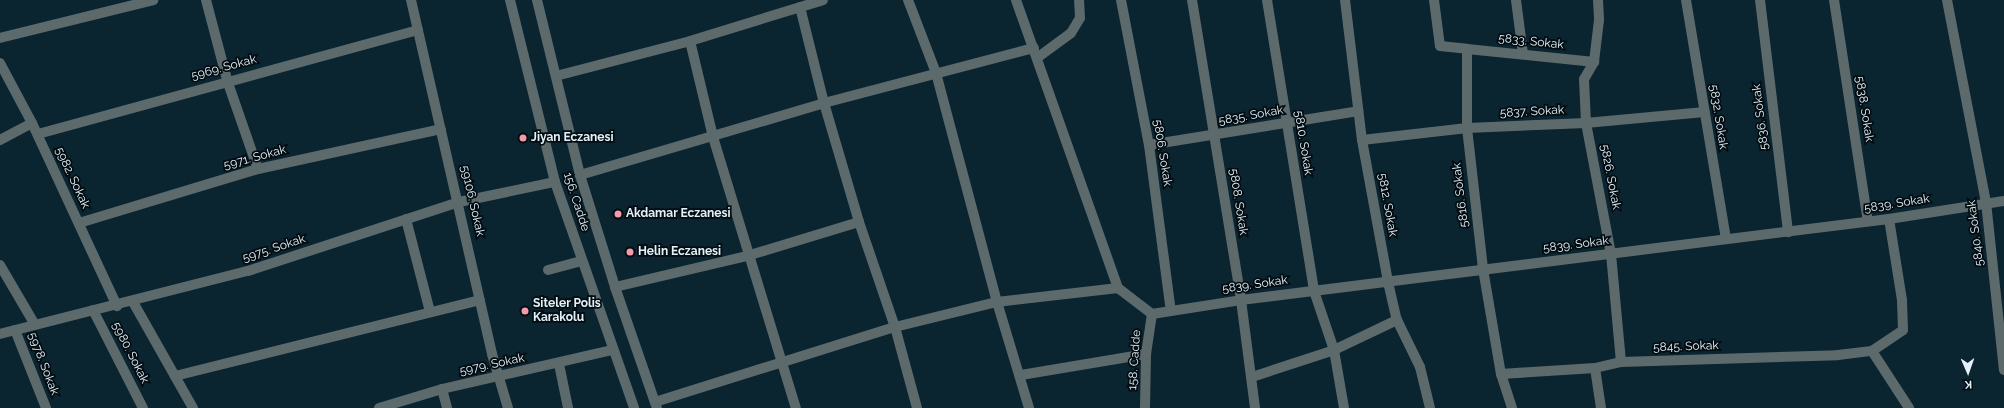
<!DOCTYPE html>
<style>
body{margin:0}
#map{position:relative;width:2004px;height:408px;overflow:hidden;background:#0a2430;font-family:Raleway,sans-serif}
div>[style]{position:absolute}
.minor>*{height:10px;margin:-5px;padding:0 5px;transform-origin:5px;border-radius:5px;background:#5c6a6c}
.dots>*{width:11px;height:11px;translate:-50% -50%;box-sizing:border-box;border:2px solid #030c11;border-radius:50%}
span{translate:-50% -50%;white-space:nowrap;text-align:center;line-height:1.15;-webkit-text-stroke:3.5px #030c11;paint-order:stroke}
.street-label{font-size:12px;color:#e3f2fa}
.poi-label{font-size:12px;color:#e3f2fa;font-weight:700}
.left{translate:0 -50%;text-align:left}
.north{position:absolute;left:1948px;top:352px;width:40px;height:40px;-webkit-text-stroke:3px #030c11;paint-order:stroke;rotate:178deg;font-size:11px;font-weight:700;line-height:16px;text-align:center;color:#e3f2fa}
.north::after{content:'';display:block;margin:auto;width:14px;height:18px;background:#e3f2fa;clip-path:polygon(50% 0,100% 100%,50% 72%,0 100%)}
</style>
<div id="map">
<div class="minor">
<div style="left:206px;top:0;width:86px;rotate:75.2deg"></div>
<div style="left:228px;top:83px;width:91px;rotate:70.8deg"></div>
<div style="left:411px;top:0;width:363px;rotate:77.1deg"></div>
<div style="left:492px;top:354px;width:56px;rotate:73.5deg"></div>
<div style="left:510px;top:0;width:187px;rotate:76.1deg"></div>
<div style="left:555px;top:182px;width:239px;rotate:70.7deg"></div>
<div style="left:537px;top:0;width:180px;rotate:76.2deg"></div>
<div style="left:580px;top:175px;width:117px;rotate:72.6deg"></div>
<div style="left:615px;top:287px;width:128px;rotate:70.9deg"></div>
<div style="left:908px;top:0;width:78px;rotate:69deg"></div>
<div style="left:936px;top:73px;width:237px;rotate:75.1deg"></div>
<div style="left:997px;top:302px;width:111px;rotate:73.2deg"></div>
<div style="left:1016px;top:0;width:306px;rotate:70.5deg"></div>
<div style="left:1118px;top:288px;width:43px;rotate:37.4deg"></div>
<div style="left:1121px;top:0;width:148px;rotate:79.1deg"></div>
<div style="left:1149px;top:145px;width:167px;rotate:82.5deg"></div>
<div style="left:1192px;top:0;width:304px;rotate:80.7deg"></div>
<div style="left:1241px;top:300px;width:109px;rotate:82.6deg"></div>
<div style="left:1267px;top:0;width:295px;rotate:80.8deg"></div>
<div style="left:1314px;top:291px;width:62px;rotate:71.3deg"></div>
<div style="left:1334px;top:350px;width:59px;rotate:80.2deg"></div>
<div style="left:1345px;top:0;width:141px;rotate:83.1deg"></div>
<div style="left:1362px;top:140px;width:144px;rotate:79.6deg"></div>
<div style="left:1388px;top:282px;width:39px;rotate:77deg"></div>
<div style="left:1397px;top:320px;width:52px;rotate:63.9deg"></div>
<div style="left:1420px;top:367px;width:42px;rotate:76.3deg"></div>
<div style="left:1434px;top:0;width:46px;rotate:82.6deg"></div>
<div style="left:1440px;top:46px;width:27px;rotate:6deg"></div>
<div style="left:1467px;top:49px;width:79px;rotate:90deg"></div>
<div style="left:1467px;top:128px;width:142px;rotate:83.5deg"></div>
<div style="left:1483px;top:269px;width:107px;rotate:80.3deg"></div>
<div style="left:1501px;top:374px;width:36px;rotate:72deg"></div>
<div style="left:1516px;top:0;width:54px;rotate:82.6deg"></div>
<div style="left:1598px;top:0;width:20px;rotate:87deg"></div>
<div style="left:1599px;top:20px;width:42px;rotate:96.8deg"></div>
<div style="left:1594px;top:62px;width:20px;rotate:120deg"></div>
<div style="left:1584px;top:79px;width:44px;rotate:87.4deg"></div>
<div style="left:1586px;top:123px;width:133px;rotate:79.2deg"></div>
<div style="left:1611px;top:254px;width:108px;rotate:84.7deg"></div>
<div style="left:1686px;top:0;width:242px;rotate:80.5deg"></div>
<div style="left:1760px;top:0;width:234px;rotate:83.1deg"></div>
<div style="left:1834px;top:0;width:224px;rotate:81.3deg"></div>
<div style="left:1947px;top:0;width:206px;rotate:79.1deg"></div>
<div style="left:1986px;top:202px;width:169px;rotate:83.9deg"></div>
<div style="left:800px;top:7px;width:99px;rotate:76deg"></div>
<div style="left:824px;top:103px;width:124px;rotate:73.6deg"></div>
<div style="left:859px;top:222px;width:111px;rotate:71.1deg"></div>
<div style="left:895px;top:327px;width:84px;rotate:74.8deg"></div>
<div style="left:0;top:38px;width:158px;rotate:-13.9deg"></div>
<div style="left:690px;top:41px;width:99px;rotate:76.5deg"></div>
<div style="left:713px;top:137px;width:283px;rotate:73deg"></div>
<div style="left:1467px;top:49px;width:128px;rotate:5.8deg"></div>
<div style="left:1037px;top:58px;width:42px;rotate:-36.3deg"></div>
<div style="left:1071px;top:33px;width:17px;rotate:-59deg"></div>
<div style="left:1080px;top:18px;width:18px;rotate:-93deg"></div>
<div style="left:0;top:63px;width:68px;rotate:61.9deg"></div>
<div style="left:32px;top:123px;width:202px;rotate:65.1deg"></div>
<div style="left:556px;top:76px;width:138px;rotate:-14.6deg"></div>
<div style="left:690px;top:41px;width:139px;rotate:-17.1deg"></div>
<div style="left:38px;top:134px;width:394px;rotate:-15.3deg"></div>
<div style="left:0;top:140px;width:36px;rotate:-28deg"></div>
<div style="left:1362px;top:140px;width:106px;rotate:-6.5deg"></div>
<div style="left:1467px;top:128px;width:119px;rotate:-2.4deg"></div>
<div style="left:1586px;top:123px;width:119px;rotate:-5.3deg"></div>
<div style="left:1149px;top:145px;width:212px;rotate:-9.2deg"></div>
<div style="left:580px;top:175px;width:254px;rotate:-16.4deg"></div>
<div style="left:824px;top:103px;width:217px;rotate:-14.7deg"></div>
<div style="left:406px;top:219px;width:96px;rotate:75.5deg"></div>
<div style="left:79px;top:223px;width:187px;rotate:-16.8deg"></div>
<div style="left:258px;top:169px;width:187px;rotate:-12.3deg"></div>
<div style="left:0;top:265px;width:69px;rotate:59.7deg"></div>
<div style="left:548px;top:270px;width:35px;rotate:-15deg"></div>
<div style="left:615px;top:287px;width:136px;rotate:-13.2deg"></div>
<div style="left:747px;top:256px;width:117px;rotate:-16.9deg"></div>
<div style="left:133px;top:302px;width:122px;rotate:60.5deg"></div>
<div style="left:93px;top:310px;width:110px;rotate:63deg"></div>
<div style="left:1152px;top:314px;width:90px;rotate:-8.9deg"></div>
<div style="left:1241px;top:300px;width:653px;rotate:-7.13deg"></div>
<div style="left:1889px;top:219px;width:116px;rotate:-8.9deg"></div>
<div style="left:15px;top:330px;width:84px;rotate:68.3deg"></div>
<div style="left:0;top:334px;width:256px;rotate:-14.3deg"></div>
<div style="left:248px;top:271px;width:222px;rotate:-18.1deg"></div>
<div style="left:459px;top:202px;width:98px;rotate:-11.8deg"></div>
<div style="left:1872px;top:351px;width:68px;rotate:57deg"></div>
<div style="left:559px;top:364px;width:45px;rotate:78.4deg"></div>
<div style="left:1595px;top:368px;width:40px;rotate:81.5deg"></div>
<div style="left:1501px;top:374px;width:94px;rotate:-3.7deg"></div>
<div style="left:1595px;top:368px;width:27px;rotate:-13deg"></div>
<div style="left:1621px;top:362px;width:217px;rotate:-1.8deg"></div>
<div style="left:1838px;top:355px;width:34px;rotate:-7deg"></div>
<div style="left:1872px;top:351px;width:37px;rotate:-34deg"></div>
<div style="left:1903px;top:330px;width:30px;rotate:-92deg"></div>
<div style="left:1902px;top:300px;width:82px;rotate:-99.1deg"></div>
<div style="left:1021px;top:375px;width:127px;rotate:-9.5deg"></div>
<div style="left:175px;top:376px;width:314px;rotate:-14deg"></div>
<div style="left:1252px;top:377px;width:86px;rotate:-18.2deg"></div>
<div style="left:1334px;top:350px;width:70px;rotate:-25.5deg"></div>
<div style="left:442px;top:389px;width:20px;rotate:75deg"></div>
<div style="left:655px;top:402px;width:251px;rotate:-17.4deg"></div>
<div style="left:895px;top:327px;width:105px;rotate:-13.8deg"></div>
<div style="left:997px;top:302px;width:122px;rotate:-6.6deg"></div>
<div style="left:379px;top:408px;width:66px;rotate:-16.8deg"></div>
<div style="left:442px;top:389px;width:174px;rotate:-12.9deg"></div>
<div style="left:1145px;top:408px;width:54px;rotate:-88.9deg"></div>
<div style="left:1146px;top:354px;width:40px;rotate:-81.5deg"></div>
</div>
<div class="dots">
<div style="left:523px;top:138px;background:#f39aab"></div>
<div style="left:618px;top:214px;background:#f39aab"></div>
<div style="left:630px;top:252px;background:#f39aab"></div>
<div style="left:525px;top:311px;background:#f39aab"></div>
</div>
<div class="street-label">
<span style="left:1531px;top:42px;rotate:6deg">5833. Sokak</span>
<span style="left:224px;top:68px;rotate:-15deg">5969. Sokak</span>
<span style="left:1864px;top:109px;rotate:81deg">5838. Sokak</span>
<span style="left:1532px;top:112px;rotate:-3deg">5837. Sokak</span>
<span style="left:1251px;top:116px;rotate:-10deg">5835. Sokak</span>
<span style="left:1718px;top:117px;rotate:81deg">5832. Sokak</span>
<span style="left:1761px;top:117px;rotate:-97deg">5836. Sokak</span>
<span style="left:1303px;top:143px;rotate:81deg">5810. Sokak</span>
<span style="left:1162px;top:153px;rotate:81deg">5806. Sokak</span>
<span style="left:255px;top:158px;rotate:-15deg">5971. Sokak</span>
<span style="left:1610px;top:177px;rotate:79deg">5826. Sokak</span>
<span style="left:72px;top:178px;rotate:65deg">5982. Sokak</span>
<span style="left:1461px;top:195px;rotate:-97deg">5816. Sokak</span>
<span style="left:472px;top:201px;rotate:77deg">59106. Sokak</span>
<span style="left:576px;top:202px;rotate:72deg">156. Cadde</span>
<span style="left:1238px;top:202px;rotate:81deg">5808. Sokak</span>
<span style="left:1897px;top:204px;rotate:-9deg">5839. Sokak</span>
<span style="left:1387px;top:205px;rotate:80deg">5812. Sokak</span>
<span style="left:1976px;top:233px;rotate:-97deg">5840. Sokak</span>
<span style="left:1576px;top:245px;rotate:-7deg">5839. Sokak</span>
<span style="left:274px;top:249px;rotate:-18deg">5975. Sokak</span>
<span style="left:1255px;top:285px;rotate:-8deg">5839. Sokak</span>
<span style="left:1686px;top:347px;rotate:-2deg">5845. Sokak</span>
<span style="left:130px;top:353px;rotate:63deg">5980. Sokak</span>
<span style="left:1135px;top:360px;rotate:-86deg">158. Cadde</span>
<span style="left:43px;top:364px;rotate:69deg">5978. Sokak</span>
<span style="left:492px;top:365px;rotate:-12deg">5979. Sokak</span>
</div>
<div class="poi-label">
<span class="left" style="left:531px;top:138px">Jiyan Eczanesi</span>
<span class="left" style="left:626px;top:214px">Akdamar Eczanesi</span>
<span class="left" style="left:638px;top:252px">Helin Eczanesi</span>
<span class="left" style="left:533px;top:311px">Siteler Polis<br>Karakolu</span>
</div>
<div class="north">K</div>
</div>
